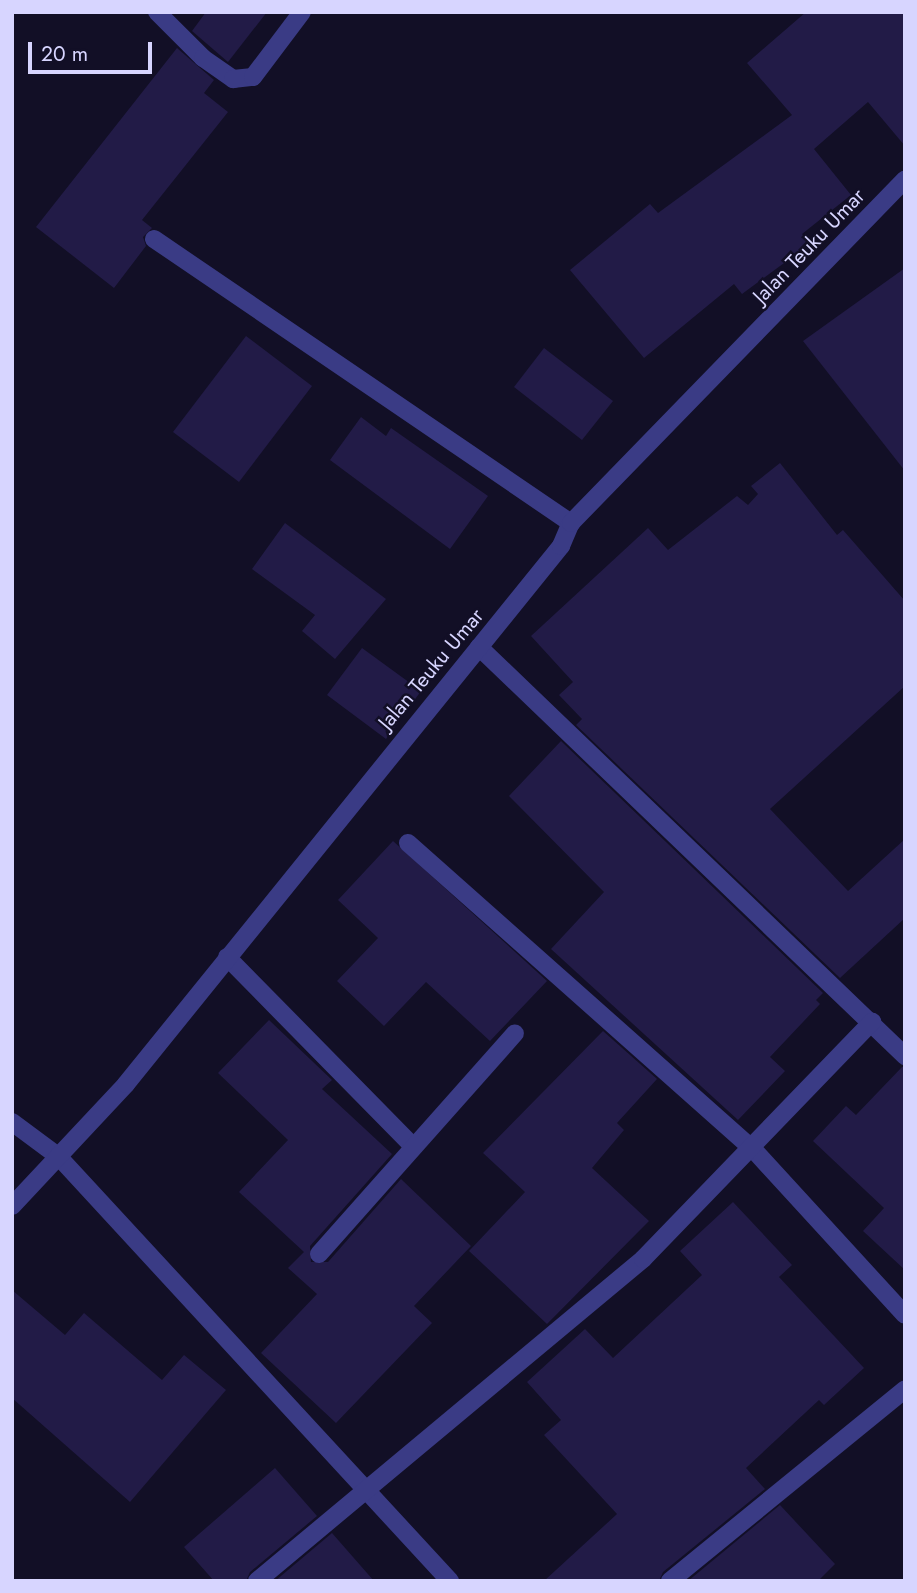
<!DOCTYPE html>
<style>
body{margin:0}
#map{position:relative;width:917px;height:1593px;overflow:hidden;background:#120f26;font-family:Jost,sans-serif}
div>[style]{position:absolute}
.building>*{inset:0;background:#221b47}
.minor>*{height:18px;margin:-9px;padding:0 9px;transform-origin:9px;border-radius:9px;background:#3a3b85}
span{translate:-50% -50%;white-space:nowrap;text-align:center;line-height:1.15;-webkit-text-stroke:5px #120f26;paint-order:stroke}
.street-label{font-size:21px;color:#d7d5ff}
.frame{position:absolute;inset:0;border:14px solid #d7d5ff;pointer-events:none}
.scale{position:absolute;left:28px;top:42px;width:124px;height:32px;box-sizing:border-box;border:4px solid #d7d5ff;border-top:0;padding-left:9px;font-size:21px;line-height:24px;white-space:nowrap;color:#d7d5ff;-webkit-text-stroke:5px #120f26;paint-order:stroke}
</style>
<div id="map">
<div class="building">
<div style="clip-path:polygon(206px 12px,267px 12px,228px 62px,192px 31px)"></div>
<div style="clip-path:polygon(806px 12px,905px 12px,905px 146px,868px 102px,814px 149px,851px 195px,802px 234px,810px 244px,742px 294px,734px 284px,644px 358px,570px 270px,650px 204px,658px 213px,792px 115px,747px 63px)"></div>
<div style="clip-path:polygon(177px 48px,214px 80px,204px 93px,228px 112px,142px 220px,152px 228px,143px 237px,146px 246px,114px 288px,36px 227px)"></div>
<div style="clip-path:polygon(905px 268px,905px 471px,803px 341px)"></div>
<div style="clip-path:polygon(246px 336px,312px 386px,239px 482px,173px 432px)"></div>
<div style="clip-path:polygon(544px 348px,613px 401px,582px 440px,514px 387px)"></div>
<div style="clip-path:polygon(361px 417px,386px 436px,391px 428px,488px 496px,450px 549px,330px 460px)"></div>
<div style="clip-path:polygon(780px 463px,837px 535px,843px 530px,905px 601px,905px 686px,770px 809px,848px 891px,905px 839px,905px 918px,840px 978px,576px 725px,582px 719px,559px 695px,573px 682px,531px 636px,648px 528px,668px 550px,737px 496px,748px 505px,758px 494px,751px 486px)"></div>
<div style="clip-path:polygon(285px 523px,386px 599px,335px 659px,302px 631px,315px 615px,252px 569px)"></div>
<div style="clip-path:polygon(362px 648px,421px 691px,386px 739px,327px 695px)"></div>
<div style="clip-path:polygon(561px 741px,823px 993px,816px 1000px,820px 1004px,770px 1057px,785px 1071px,738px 1120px,551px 949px,604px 892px,509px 796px)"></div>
<div style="clip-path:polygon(393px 841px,547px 981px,490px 1041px,426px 982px,384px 1026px,337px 981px,378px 938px,338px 900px)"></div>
<div style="clip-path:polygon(269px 1020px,332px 1080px,322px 1089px,392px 1154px,310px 1246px,311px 1262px,328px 1262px,401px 1179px,471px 1246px,414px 1306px,432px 1323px,336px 1423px,261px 1353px,317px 1294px,288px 1268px,304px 1252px,239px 1192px,288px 1140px,218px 1073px)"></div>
<div style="clip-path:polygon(603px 1031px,657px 1079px,617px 1123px,624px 1130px,592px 1168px,649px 1221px,547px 1324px,469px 1251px,525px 1192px,483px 1153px)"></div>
<div style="clip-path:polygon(902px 1067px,905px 1067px,905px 1270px,863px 1231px,884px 1208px,813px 1141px,846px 1106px,856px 1115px)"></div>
<div style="clip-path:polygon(733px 1202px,792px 1265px,779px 1277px,864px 1368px,824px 1405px,819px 1400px,746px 1468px,765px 1489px,663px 1572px,659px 1581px,544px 1581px,617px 1514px,544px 1435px,561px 1420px,527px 1382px,585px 1329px,613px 1358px,702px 1275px,680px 1251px)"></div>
<div style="clip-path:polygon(12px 1290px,65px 1335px,84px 1313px,162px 1380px,184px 1355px,226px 1390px,130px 1502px,12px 1398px)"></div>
<div style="clip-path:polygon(275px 1468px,317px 1516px,250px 1572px,246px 1581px,214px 1581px,184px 1547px)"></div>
<div style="clip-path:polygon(780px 1505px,835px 1564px,818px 1581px,688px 1581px)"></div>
<div style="clip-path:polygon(332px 1533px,374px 1581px,275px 1581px)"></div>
</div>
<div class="minor">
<div style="left:157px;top:12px;width:65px;rotate:45deg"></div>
<div style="left:203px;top:58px;width:37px;rotate:35deg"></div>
<div style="left:233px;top:79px;width:20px;rotate:-6deg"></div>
<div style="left:253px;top:77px;width:81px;rotate:-53deg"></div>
<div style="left:154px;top:239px;width:505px;rotate:34.26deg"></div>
<div style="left:479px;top:647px;width:591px;rotate:43.83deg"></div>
<div style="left:408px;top:843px;width:460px;rotate:41.6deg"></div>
<div style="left:752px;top:1148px;width:226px;rotate:47.5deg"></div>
<div style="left:227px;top:957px;width:265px;rotate:45.5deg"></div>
<div style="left:12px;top:1122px;width:57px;rotate:36.5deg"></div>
<div style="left:58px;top:1156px;width:578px;rotate:47.31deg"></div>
<div style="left:12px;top:1206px;width:167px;rotate:-46.9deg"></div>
<div style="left:126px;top:1084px;width:692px;rotate:-51.04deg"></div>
<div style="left:561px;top:546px;width:25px;rotate:-67deg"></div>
<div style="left:571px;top:523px;width:479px;rotate:-45.8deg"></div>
<div style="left:319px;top:1254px;width:295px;rotate:-48.4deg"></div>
<div style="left:257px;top:1581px;width:503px;rotate:-39.83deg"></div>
<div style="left:643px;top:1259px;width:330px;rotate:-46deg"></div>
<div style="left:670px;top:1581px;width:303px;rotate:-39.2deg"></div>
</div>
<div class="street-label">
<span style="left:809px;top:246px;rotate:-46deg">Jalan Teuku Umar</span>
<span style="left:431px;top:669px;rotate:-50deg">Jalan Teuku Umar</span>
</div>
<div class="frame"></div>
<div class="scale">20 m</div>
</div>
